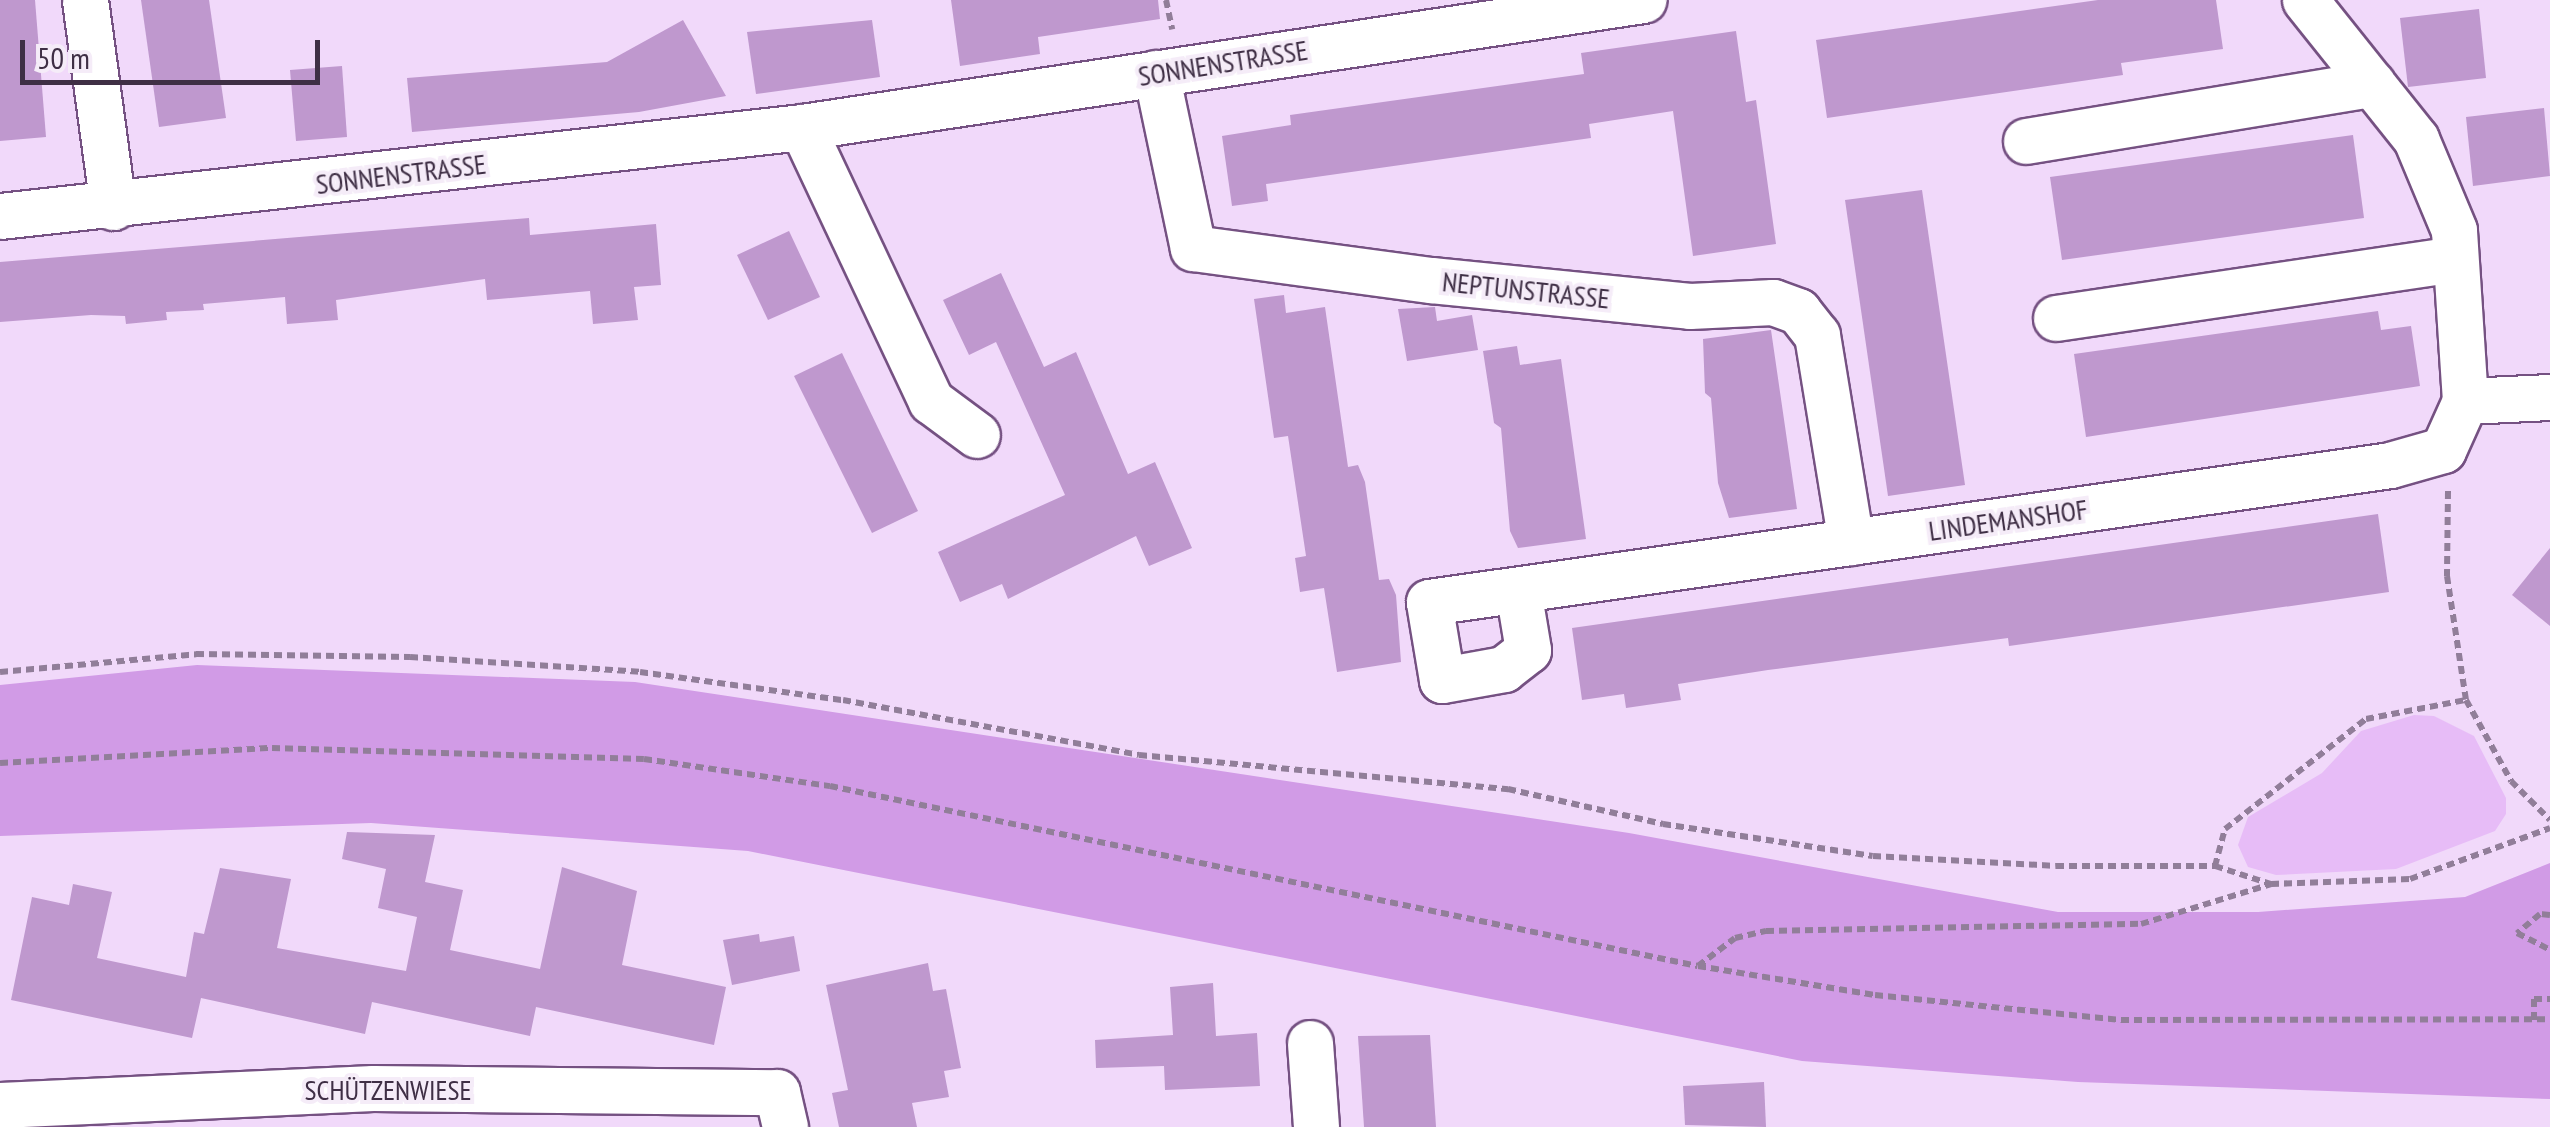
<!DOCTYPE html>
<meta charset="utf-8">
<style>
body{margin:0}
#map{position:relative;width:2550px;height:1127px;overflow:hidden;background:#f1d9fa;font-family:"PT Sans Narrow",sans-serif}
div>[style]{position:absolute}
.green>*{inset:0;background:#e7bcf7}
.forest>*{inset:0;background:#d19be6}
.building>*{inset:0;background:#bf98ce}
.path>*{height:6px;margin-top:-3px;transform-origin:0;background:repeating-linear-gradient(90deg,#917e99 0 8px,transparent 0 13px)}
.roads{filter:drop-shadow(2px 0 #755182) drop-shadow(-2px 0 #755182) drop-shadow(0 2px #755182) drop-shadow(0 -2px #755182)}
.minor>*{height:45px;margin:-22.5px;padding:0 22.5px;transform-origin:22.5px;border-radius:22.5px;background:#fff}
span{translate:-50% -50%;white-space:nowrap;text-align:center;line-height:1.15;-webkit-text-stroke:8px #f5ecf8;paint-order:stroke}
.street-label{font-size:28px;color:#3f2f45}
.scale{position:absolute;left:20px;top:40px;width:300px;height:45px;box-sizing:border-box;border:5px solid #3f2f45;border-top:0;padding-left:12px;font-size:30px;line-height:35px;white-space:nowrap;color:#3f2f45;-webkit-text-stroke:8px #f5ecf8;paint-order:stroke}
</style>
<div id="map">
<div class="green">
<div style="clip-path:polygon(2414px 715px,2434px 716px,2474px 736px,2506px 798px,2506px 814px,2495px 831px,2396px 869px,2276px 875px,2248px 867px,2238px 845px,2248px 817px,2322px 773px,2361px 731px)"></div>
</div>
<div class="forest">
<div style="clip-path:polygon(197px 665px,635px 682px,1629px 833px,2058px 912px,2258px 912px,2465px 897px,2550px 863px,2550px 1099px,2078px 1082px,1802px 1061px,748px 851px,371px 823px,0 836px,0 685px)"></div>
</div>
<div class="building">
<div style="clip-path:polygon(0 0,35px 0,46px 137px,0 141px)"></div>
<div style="clip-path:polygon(141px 0,209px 0,226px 118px,159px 127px)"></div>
<div style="clip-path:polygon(951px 0,1158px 0,1160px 19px,1038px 37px,1040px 54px,960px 66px)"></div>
<div style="clip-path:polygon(2098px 0,2216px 0,2223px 49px,2121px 63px,2123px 75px,1827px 118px,1816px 40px)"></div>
<div style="clip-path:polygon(2479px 9px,2486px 78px,2408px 87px,2400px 18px)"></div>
<div style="clip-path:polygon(683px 20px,726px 96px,639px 112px,412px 132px,407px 78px,607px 62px)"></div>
<div style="clip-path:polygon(872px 20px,880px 77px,756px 94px,747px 32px)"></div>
<div style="clip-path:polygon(1736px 31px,1746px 102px,1756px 100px,1776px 244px,1693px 256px,1673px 111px,1589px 124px,1591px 138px,1266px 184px,1268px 201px,1232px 206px,1222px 136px,1291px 125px,1290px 115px,1584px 74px,1581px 53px)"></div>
<div style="clip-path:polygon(342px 66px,347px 137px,296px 141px,290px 70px)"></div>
<div style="clip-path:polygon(2544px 108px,2550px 176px,2473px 186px,2466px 117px)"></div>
<div style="clip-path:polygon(2353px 135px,2364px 218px,2062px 260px,2050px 177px)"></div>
<div style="clip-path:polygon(1922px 190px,1965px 485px,1888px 496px,1845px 200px)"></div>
<div style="clip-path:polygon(529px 218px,530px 235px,656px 224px,661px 285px,634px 287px,638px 320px,593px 324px,590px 291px,487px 300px,485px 279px,336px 300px,338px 320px,287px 324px,285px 297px,203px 304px,204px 310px,166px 312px,167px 320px,126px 324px,125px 316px,91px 315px,0 322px,0 262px)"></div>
<div style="clip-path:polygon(789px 231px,820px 297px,768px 320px,737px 255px)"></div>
<div style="clip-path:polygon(1001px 273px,1044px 367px,1076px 352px,1128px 474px,1155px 462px,1192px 548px,1149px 566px,1136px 536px,1008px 599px,1002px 584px,960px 602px,938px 552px,1065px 495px,996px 342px,969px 355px,943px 300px)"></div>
<div style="clip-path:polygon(1284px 295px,1286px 313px,1325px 307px,1348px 467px,1358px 465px,1365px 482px,1379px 580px,1389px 579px,1396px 595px,1401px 662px,1337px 672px,1324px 588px,1300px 592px,1295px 558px,1306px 556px,1288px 436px,1274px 438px,1254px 299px)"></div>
<div style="clip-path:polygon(1435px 307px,1437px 321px,1472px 315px,1478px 350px,1407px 361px,1398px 309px)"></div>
<div style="clip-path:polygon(2378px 311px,2381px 330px,2411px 326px,2420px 386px,2086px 437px,2074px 354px)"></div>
<div style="clip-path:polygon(1771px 330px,1797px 509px,1729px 518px,1718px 483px,1711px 398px,1705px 393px,1703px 339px)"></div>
<div style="clip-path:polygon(1517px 346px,1520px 365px,1561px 359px,1586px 539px,1518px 548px,1510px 531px,1501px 428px,1494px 423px,1483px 351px)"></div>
<div style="clip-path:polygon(842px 353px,918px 511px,872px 533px,794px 376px)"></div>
<div style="clip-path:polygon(2378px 514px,2389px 592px,2009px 646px,2008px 638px,1768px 670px,1678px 684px,1681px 700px,1626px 708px,1624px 694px,1582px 700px,1572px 628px)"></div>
<div style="clip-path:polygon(2550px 548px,2550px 626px,2512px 595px)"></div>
<div style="clip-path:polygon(347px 832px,435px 835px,425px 882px,463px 890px,450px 950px,540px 969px,562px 867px,637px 891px,622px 965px,726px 987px,714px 1045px,536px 1007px,530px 1036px,372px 1002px,365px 1034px,201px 998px,192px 1038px,11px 1000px,32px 897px,69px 905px,73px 884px,112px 892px,97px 958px,186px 977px,194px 932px,204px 934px,220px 868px,291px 879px,277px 948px,406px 971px,417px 917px,378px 908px,386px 869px,342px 859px)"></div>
<div style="clip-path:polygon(759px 934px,760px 942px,794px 936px,800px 971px,732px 985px,723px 940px)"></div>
<div style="clip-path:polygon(928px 963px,933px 991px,946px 989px,961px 1068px,944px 1071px,949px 1097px,912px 1103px,917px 1127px,839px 1127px,832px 1093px,848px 1090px,826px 985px)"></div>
<div style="clip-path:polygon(1213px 983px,1216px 1036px,1257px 1033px,1260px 1086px,1165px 1090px,1164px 1066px,1096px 1068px,1095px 1040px,1173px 1035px,1170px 987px)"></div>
<div style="clip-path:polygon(1430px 1035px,1436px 1127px,1364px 1127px,1358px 1036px)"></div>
<div style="clip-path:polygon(1764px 1082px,1766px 1127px,1685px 1125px,1683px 1086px)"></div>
</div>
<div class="path">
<div style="left:1166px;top:0;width:30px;rotate:78deg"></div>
<div style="left:2448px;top:491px;width:85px;rotate:90.7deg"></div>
<div style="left:2447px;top:576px;width:125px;rotate:81.3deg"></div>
<div style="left:2466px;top:700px;width:93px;rotate:60.9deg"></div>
<div style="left:2511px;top:781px;width:55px;rotate:45deg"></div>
<div style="left:0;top:672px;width:197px;rotate:-5.2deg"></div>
<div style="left:196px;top:654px;width:214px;rotate:0.8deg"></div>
<div style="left:410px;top:657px;width:230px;rotate:3.7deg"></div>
<div style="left:640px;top:672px;width:205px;rotate:7.9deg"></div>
<div style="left:843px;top:700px;width:301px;rotate:10.5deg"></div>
<div style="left:1139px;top:755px;width:371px;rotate:5.3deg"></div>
<div style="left:1508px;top:789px;width:159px;rotate:12.7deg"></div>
<div style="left:1663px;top:824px;width:212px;rotate:8.7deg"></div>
<div style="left:1873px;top:856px;width:183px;rotate:3.1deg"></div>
<div style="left:2056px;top:866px;width:159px"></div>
<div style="left:2215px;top:866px;width:59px;rotate:17.8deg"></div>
<div style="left:0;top:763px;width:272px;rotate:-3.2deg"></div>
<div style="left:272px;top:748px;width:372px;rotate:1.7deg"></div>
<div style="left:644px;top:759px;width:188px;rotate:8.3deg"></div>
<div style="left:830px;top:786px;width:886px;rotate:11.72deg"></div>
<div style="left:1698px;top:966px;width:179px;rotate:9.3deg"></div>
<div style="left:1875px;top:995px;width:247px;rotate:5.8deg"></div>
<div style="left:2121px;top:1020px;width:429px;rotate:-0.1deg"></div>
<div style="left:2215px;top:866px;width:38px;rotate:-75deg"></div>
<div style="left:2225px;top:829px;width:179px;rotate:-38deg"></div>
<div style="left:2366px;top:719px;width:102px;rotate:-10.8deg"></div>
<div style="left:2550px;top:915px;width:10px;rotate:-174deg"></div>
<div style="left:2540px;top:914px;width:30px;rotate:140deg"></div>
<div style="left:2517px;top:933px;width:37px;rotate:27deg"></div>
<div style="left:1698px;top:966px;width:46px;rotate:-37.1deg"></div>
<div style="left:1735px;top:938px;width:32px;rotate:-13deg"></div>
<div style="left:1766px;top:931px;width:375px;rotate:-1.1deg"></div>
<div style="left:2141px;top:924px;width:136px;rotate:-17.1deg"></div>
<div style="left:2271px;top:884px;width:139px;rotate:-2.1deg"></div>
<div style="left:2410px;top:879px;width:149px;rotate:-20deg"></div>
<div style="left:2534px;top:1020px;width:21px;rotate:-90deg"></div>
<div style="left:2534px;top:999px;width:16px"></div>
</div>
<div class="roads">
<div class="minor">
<div style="left:85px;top:0;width:209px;rotate:82.3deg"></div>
<div style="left:1156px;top:73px;width:179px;rotate:78.1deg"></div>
<div style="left:1193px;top:248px;width:240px;rotate:7.7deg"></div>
<div style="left:1431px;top:280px;width:260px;rotate:5.7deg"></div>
<div style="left:1690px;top:306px;width:83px;rotate:-2.8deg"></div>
<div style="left:1773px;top:302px;width:27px;rotate:20deg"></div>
<div style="left:1798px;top:311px;width:31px;rotate:52deg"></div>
<div style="left:1817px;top:335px;width:210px;rotate:80.7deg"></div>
<div style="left:802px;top:127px;width:303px;rotate:64.8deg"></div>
<div style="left:931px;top:401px;width:57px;rotate:36.5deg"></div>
<div style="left:2026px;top:141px;width:351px;rotate:-9.4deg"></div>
<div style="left:0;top:216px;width:807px;rotate:-6.33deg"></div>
<div style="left:802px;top:127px;width:851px;rotate:-8.59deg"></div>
<div style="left:2056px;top:318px;width:403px;rotate:-8.4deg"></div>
<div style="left:2465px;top:401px;width:85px;rotate:-2.7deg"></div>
<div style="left:1518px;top:590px;width:61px;rotate:80.5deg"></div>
<div style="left:1528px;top:650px;width:31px;rotate:142deg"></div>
<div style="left:1504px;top:669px;width:63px;rotate:169.9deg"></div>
<div style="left:1442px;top:680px;width:79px;rotate:-99.5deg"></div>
<div style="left:1429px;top:602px;width:971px;rotate:-8.11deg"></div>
<div style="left:2390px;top:465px;width:55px;rotate:-15.8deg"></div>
<div style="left:2443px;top:450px;width:54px;rotate:-65.8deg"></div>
<div style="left:2465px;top:401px;width:171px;rotate:-93.7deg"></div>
<div style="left:2454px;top:230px;width:99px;rotate:-112.7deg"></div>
<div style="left:2416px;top:139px;width:178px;rotate:-128.6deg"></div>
<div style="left:1310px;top:1043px;width:84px;rotate:85.9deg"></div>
<div style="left:0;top:1105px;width:373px;rotate:-2.6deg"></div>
<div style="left:373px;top:1088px;width:404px;rotate:0.6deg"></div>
<div style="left:777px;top:1092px;width:36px;rotate:77deg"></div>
</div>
</div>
<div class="street-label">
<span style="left:1223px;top:63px;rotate:-9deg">SONNENSTRASSE</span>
<span style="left:401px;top:174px;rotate:-7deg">SONNENSTRASSE</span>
<span style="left:1526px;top:290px;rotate:6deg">NEPTUNSTRASSE</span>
<span style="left:2008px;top:520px;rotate:-8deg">LINDEMANSHOF</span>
<span style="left:388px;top:1090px">SCHÜTZENWIESE</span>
</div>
<div class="scale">50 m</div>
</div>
